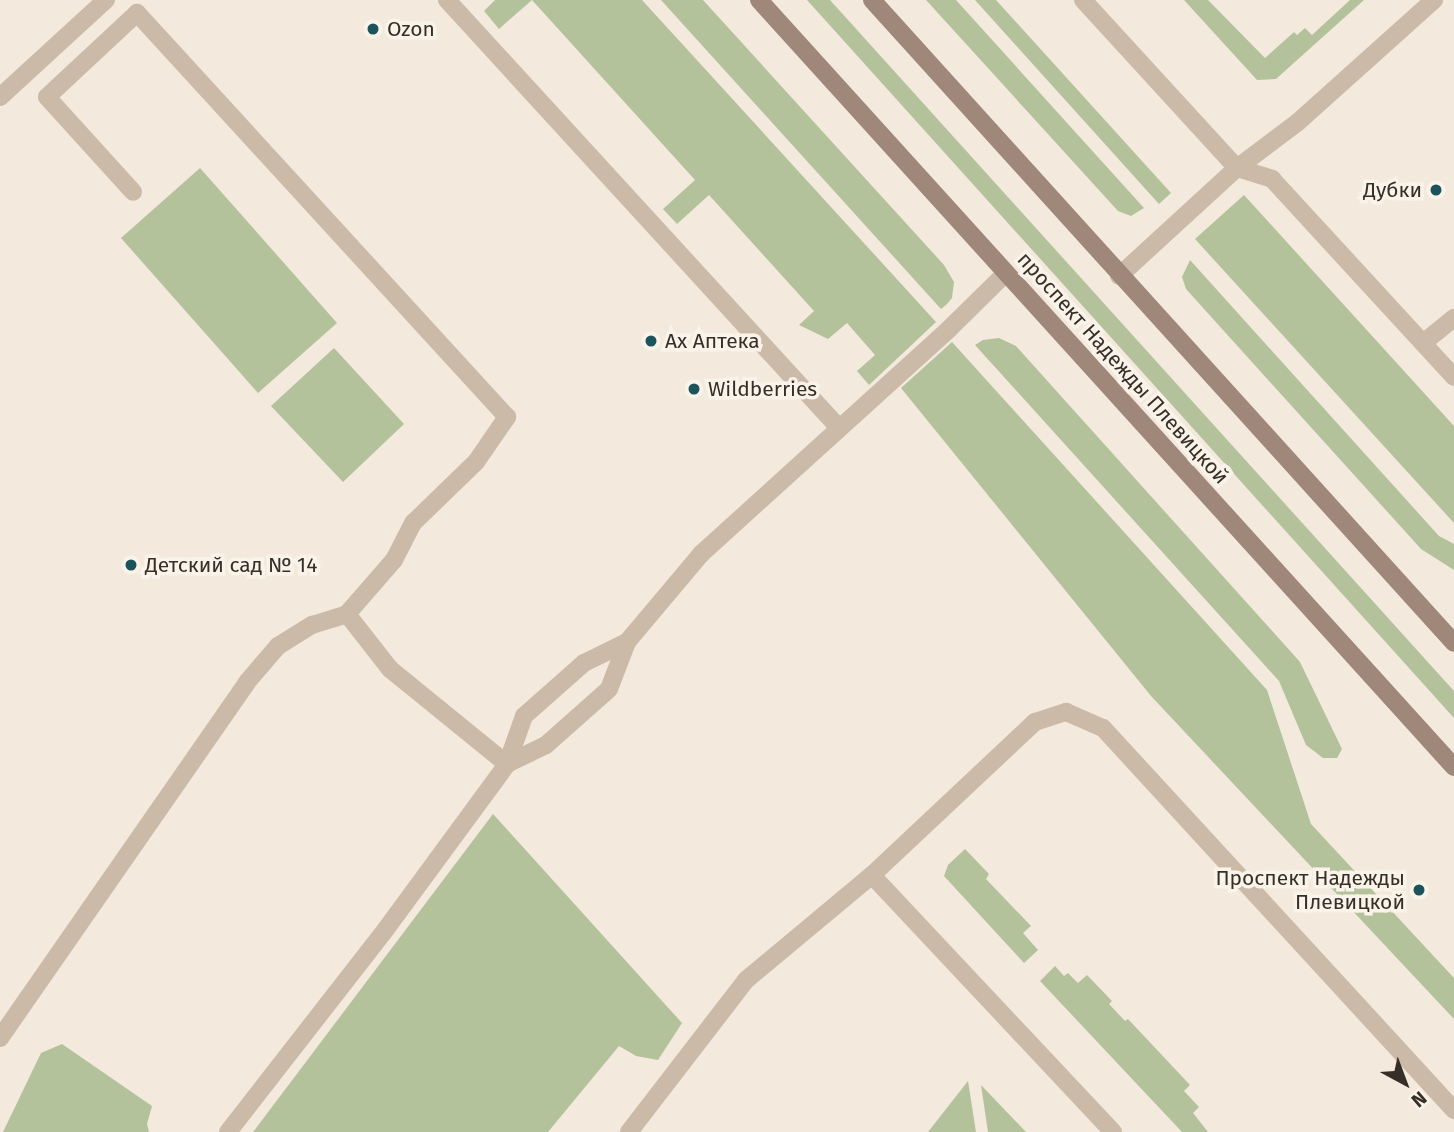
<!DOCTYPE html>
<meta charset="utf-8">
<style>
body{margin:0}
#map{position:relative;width:1454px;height:1132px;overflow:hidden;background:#f3e9dd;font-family:"Fira Sans",sans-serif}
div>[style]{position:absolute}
.green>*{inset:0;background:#b4c29c}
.service>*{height:18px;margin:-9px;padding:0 9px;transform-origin:9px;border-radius:9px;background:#cbbaa8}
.secondary>*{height:18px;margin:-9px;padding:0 9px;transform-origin:9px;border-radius:9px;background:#9f8879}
.dots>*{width:19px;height:19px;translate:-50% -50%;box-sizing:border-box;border:4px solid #faf3e9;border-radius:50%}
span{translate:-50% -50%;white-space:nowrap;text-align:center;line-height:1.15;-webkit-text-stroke:7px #faf3e9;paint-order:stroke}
.poi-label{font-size:21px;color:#382e28}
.left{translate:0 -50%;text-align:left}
.right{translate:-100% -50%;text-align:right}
.street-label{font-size:21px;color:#382e28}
.north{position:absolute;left:1370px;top:1048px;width:70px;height:70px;-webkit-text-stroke:5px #faf3e9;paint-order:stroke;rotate:139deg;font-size:19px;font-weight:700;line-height:28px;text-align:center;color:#382e28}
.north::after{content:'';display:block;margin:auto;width:24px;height:32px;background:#382e28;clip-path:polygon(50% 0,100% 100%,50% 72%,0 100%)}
</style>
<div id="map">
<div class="green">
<div style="clip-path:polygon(495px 0,532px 0,499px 29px,484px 11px)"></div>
<div style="clip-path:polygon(532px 0,642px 0,936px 322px,869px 385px,857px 371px,875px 355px,847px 323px,828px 339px,799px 325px,814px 311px,709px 195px,677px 224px,663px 209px,695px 180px)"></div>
<div style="clip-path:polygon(661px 0,703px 0,944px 265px,954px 282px,952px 298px,947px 304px,941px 309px)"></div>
<div style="clip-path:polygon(807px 0,830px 0,1454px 691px,1454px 718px)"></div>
<div style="clip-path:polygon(926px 0,956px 0,1144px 208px,1131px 216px,1118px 211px)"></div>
<div style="clip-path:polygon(975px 0,996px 0,1171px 193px,1159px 204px)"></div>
<div style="clip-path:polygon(1184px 0,1208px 0,1265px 58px,1294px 32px,1297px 35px,1305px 28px,1312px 35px,1350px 0,1364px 0,1276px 79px,1257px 80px)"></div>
<div style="clip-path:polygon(200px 168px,337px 323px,258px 393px,121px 238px)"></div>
<div style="clip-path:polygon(1244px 195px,1454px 426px,1454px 523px,1195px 239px)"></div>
<div style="clip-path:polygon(1190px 260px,1439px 536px,1454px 544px,1454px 570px,1421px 549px,1186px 289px,1182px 277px)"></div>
<div style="clip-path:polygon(999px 338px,1016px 346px,1300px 662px,1342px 749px,1337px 758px,1323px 758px,1306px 745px,1279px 681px,975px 345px,983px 340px)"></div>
<div style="clip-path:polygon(952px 342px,1267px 690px,1311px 824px,1454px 978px,1454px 1019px,1151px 696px,901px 388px)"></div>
<div style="clip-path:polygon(334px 348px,404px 424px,343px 482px,271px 406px)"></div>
<div style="clip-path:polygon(493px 814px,682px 1023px,658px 1060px,636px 1056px,619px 1046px,548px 1132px,253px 1132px)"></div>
<div style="clip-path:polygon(965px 849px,989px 874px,986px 879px,1031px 926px,1023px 933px,1038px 950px,1024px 963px,944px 876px,948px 865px)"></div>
<div style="clip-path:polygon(1055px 966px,1064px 976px,1068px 973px,1078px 983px,1087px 975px,1112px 1001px,1109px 1004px,1125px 1021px,1128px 1019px,1190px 1085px,1184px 1091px,1199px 1107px,1193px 1113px,1208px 1132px,1182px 1132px,1040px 981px)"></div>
<div style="clip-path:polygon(62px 1044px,152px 1106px,147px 1124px,149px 1132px,3px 1132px,41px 1053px)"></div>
<div style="clip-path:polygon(968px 1081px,976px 1132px,928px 1132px)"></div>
<div style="clip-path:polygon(981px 1085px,1026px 1132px,988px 1132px)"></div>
</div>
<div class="service">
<div style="left:447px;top:0;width:580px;rotate:47.51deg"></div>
<div style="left:1083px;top:0;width:228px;rotate:47.5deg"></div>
<div style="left:1237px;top:168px;width:37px;rotate:17deg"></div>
<div style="left:1272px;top:179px;width:269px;rotate:47.4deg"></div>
<div style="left:0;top:97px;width:144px;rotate:-42.5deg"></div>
<div style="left:1119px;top:276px;width:160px;rotate:-42.5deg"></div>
<div style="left:1237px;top:168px;width:76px;rotate:-37deg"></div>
<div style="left:1298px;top:122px;width:183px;rotate:-41.9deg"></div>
<div style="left:1423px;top:343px;width:40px;rotate:-39deg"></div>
<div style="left:347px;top:614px;width:70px;rotate:52deg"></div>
<div style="left:390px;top:669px;width:151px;rotate:39.1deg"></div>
<div style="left:507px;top:764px;width:51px;rotate:-70.5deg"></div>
<div style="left:524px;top:716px;width:80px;rotate:-41.5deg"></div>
<div style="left:584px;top:663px;width:48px;rotate:-26deg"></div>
<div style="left:0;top:1038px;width:433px;rotate:-55.2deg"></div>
<div style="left:247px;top:682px;width:48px;rotate:-49.3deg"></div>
<div style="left:278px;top:646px;width:40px;rotate:-32deg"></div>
<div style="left:312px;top:625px;width:37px;rotate:-17deg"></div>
<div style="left:347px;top:614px;width:72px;rotate:-49deg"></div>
<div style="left:394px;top:560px;width:42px;rotate:-62.8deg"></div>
<div style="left:413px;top:523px;width:88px;rotate:-44.1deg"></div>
<div style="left:476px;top:462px;width:55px;rotate:-55.4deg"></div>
<div style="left:507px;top:417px;width:548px;rotate:-132.48deg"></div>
<div style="left:137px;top:13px;width:123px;rotate:137deg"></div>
<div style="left:47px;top:97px;width:128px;rotate:47.8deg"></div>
<div style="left:228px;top:1132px;width:257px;rotate:-52.1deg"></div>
<div style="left:386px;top:929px;width:205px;rotate:-53.7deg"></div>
<div style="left:507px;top:764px;width:43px;rotate:-26deg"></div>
<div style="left:546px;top:745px;width:84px;rotate:-41.6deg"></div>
<div style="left:609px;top:689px;width:50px;rotate:-69deg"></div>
<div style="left:627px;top:642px;width:115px;rotate:-49.9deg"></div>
<div style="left:701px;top:554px;width:335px;rotate:-42.2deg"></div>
<div style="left:949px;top:329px;width:80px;rotate:-44.5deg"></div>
<div style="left:629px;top:1132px;width:192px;rotate:-52.4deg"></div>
<div style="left:746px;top:980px;width:164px;rotate:-39.8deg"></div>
<div style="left:1113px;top:1132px;width:352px;rotate:-133.2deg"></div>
<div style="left:872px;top:875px;width:224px;rotate:-43.2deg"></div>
<div style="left:1035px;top:722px;width:33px;rotate:-18deg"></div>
<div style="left:1066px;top:712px;width:40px;rotate:23.4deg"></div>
<div style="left:1103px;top:728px;width:519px;rotate:47.42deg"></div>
</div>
<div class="secondary">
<div style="left:759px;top:0;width:1035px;rotate:47.82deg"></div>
<div style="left:872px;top:0;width:867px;rotate:47.85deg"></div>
</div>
<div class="dots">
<div style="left:373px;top:29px;background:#1d545b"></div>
<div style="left:1436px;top:190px;background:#1d545b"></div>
<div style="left:651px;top:341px;background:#1d545b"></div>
<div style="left:694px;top:389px;background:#1d545b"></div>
<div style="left:131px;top:565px;background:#1d545b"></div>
<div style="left:1419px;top:890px;background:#1d545b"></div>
</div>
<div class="poi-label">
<span class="left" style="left:387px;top:29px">Ozon</span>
<span class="right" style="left:1422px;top:190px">Дубки</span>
<span class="left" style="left:665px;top:341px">Ах Аптека</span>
<span class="left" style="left:708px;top:389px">Wildberries</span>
<span class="left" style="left:145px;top:565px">Детский сад № 14</span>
<span class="right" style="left:1405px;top:890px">Проспект Надежды<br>Плевицкой</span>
</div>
<div class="street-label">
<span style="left:1123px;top:368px;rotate:48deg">проспект Надежды Плевицкой</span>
</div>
<div class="north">N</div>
</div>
